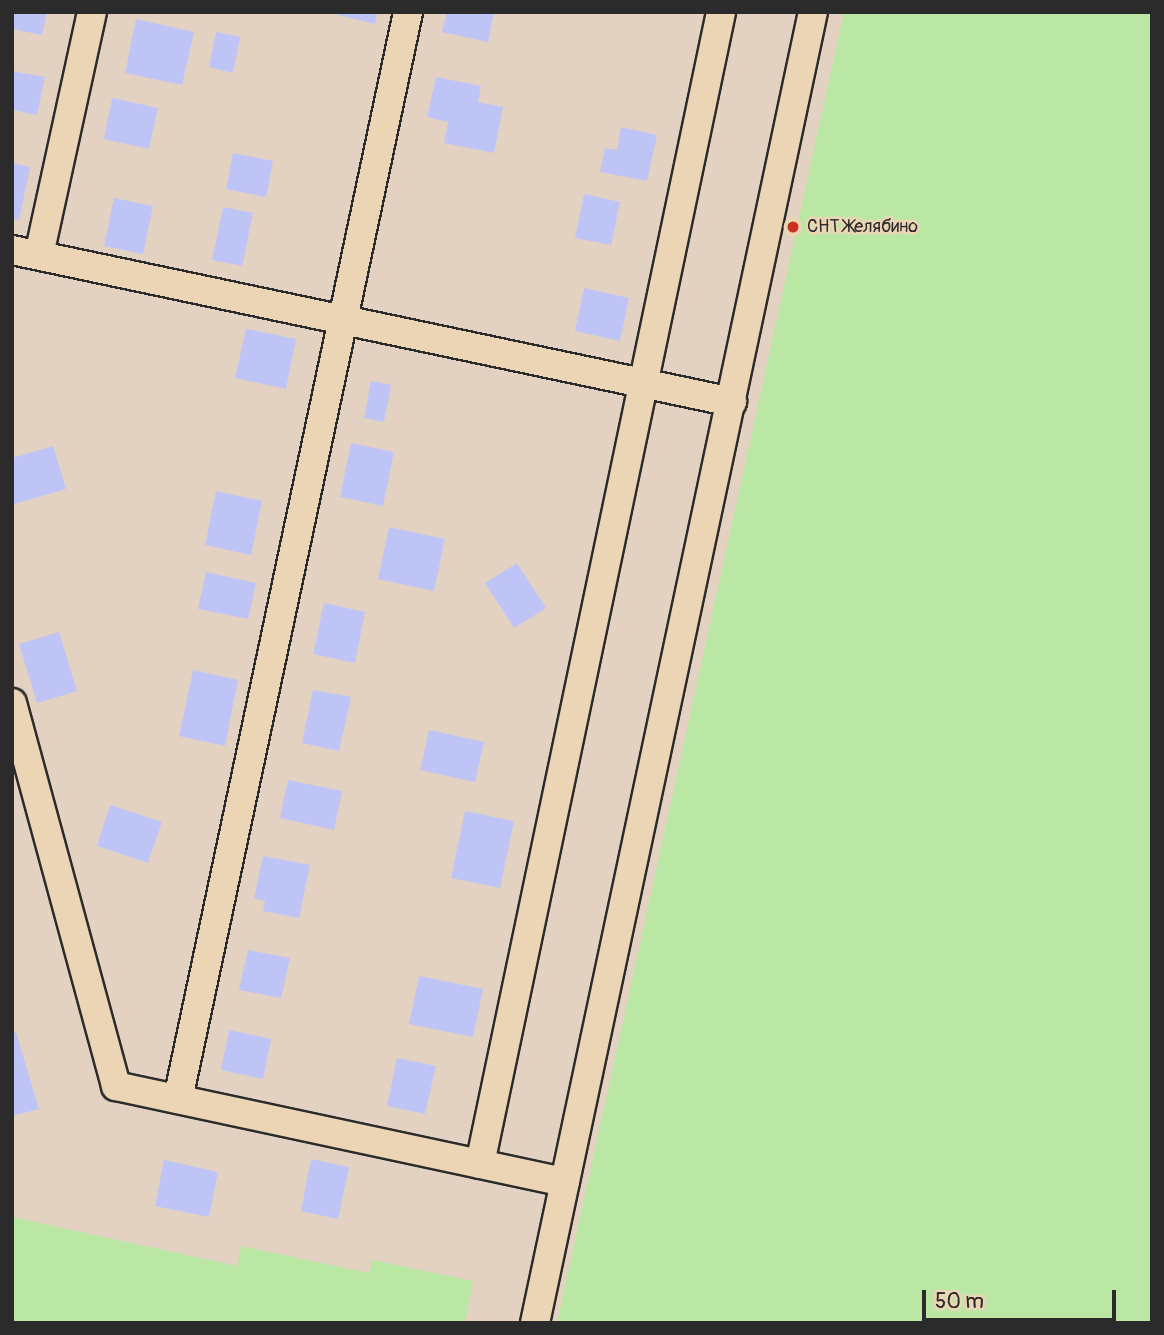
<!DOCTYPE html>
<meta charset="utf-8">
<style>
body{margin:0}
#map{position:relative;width:1164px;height:1335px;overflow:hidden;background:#e3d2c2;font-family:Pangolin,sans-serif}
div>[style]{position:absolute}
.green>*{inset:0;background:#bbe7a4}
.building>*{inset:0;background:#bfc4f6}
.roads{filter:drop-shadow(2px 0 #2b2b2b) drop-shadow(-2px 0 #2b2b2b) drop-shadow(0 2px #2b2b2b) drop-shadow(0 -2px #2b2b2b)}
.minor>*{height:28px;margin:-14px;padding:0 14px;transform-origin:14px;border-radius:14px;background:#ecd5b5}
.dots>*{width:19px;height:19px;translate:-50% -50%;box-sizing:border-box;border:4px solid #ecd5b5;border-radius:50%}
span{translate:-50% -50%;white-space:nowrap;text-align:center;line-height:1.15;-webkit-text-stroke:5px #ecd5b5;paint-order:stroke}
.poi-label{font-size:18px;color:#2b2b2b}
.left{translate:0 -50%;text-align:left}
.frame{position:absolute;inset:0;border:14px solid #2b2b2b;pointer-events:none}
.scale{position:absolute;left:922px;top:1290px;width:194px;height:32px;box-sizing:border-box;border:4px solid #2b2b2b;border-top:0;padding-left:9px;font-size:21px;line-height:24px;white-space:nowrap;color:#2b2b2b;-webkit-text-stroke:5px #ecd5b5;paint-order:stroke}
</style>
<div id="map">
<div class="green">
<div style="clip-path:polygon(844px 12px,1152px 12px,1152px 1323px,557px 1323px)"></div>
<div style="clip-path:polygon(12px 1217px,237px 1266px,241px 1246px,369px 1273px,372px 1260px,473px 1281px,465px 1323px,12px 1323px)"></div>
</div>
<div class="building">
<div style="clip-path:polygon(12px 12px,47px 12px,42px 35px,12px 29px)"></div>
<div style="clip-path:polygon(326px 12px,377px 12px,375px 24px)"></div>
<div style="clip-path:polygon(447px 12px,494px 12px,488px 42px,442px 32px)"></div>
<div style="clip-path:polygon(136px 19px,194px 32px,182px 85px,125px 73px)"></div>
<div style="clip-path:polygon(216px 32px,240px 37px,233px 73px,209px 67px)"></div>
<div style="clip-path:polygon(12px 71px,45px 77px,37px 115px,12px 110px)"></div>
<div style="clip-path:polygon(436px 77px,481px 86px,478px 102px,503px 107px,494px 153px,444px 143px,448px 122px,427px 117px)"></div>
<div style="clip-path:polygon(112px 98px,158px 108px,149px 149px,104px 139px)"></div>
<div style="clip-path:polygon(621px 127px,657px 135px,647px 181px,600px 172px,605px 148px,617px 150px)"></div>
<div style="clip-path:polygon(233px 153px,273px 161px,266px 197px,226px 189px)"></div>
<div style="clip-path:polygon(12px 163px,30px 167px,19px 220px,12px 218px)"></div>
<div style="clip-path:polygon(584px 194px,620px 202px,611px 245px,575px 238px)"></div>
<div style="clip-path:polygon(114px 198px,153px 206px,143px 254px,104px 246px)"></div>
<div style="clip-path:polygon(223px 207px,253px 213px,242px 266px,212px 260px)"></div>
<div style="clip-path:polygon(584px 288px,629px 298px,620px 341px,575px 331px)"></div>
<div style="clip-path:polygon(246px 329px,296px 339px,286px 389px,235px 378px)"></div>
<div style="clip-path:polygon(371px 381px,391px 385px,384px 422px,364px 418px)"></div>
<div style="clip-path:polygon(351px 443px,394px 452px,383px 506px,340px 497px)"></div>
<div style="clip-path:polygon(53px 446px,66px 489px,14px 504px,12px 458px)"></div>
<div style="clip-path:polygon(216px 491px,262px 501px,251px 555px,205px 545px)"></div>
<div style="clip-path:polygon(389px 527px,445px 539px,434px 591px,378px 579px)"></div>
<div style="clip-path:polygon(517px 563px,546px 608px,514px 628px,485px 583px)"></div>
<div style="clip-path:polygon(206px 572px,256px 583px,248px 619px,198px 609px)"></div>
<div style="clip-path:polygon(324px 603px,365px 612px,355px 663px,313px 654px)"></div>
<div style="clip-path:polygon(59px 632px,77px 691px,37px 703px,19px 644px)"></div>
<div style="clip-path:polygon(193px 670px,238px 680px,225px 746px,179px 736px)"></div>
<div style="clip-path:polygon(313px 690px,351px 697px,339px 751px,302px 743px)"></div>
<div style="clip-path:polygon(429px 730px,484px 742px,475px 782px,420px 770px)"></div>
<div style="clip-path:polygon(288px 780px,342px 791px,334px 830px,280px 818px)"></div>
<div style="clip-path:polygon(110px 805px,162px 822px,148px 863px,97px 846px)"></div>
<div style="clip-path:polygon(465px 811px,514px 821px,500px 888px,451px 878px)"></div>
<div style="clip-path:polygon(263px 856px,310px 865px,299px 918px,263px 911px,265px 901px,254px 898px)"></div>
<div style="clip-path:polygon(248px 950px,290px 958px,281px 998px,239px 990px)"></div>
<div style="clip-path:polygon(419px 976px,483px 989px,473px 1037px,409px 1024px)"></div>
<div style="clip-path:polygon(229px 1030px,271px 1039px,263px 1079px,221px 1070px)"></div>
<div style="clip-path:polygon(16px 1032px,39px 1109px,12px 1116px,12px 1033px)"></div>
<div style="clip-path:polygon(397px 1058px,436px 1066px,425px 1114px,387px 1106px)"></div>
<div style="clip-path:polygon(311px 1159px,349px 1167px,338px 1219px,301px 1211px)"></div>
<div style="clip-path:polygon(164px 1160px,218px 1172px,209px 1217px,155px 1206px)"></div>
</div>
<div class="roads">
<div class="minor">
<div style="left:12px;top:250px;width:736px;rotate:11.92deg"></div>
<div style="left:39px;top:255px;width:249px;rotate:-77.7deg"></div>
<div style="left:12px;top:703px;width:397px;rotate:74.8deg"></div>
<div style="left:116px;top:1086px;width:459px;rotate:12.1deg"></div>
<div style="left:178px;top:1099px;width:1111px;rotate:-78.05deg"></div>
<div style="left:480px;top:1164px;width:1177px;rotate:-78.18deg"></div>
<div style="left:535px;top:1323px;width:1340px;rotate:-78.03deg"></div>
</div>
</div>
<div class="dots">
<div style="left:793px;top:227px;background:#c8321e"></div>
</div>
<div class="poi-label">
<span class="left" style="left:807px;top:227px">СНТ Желябино</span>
</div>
<div class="frame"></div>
<div class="scale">50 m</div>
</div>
